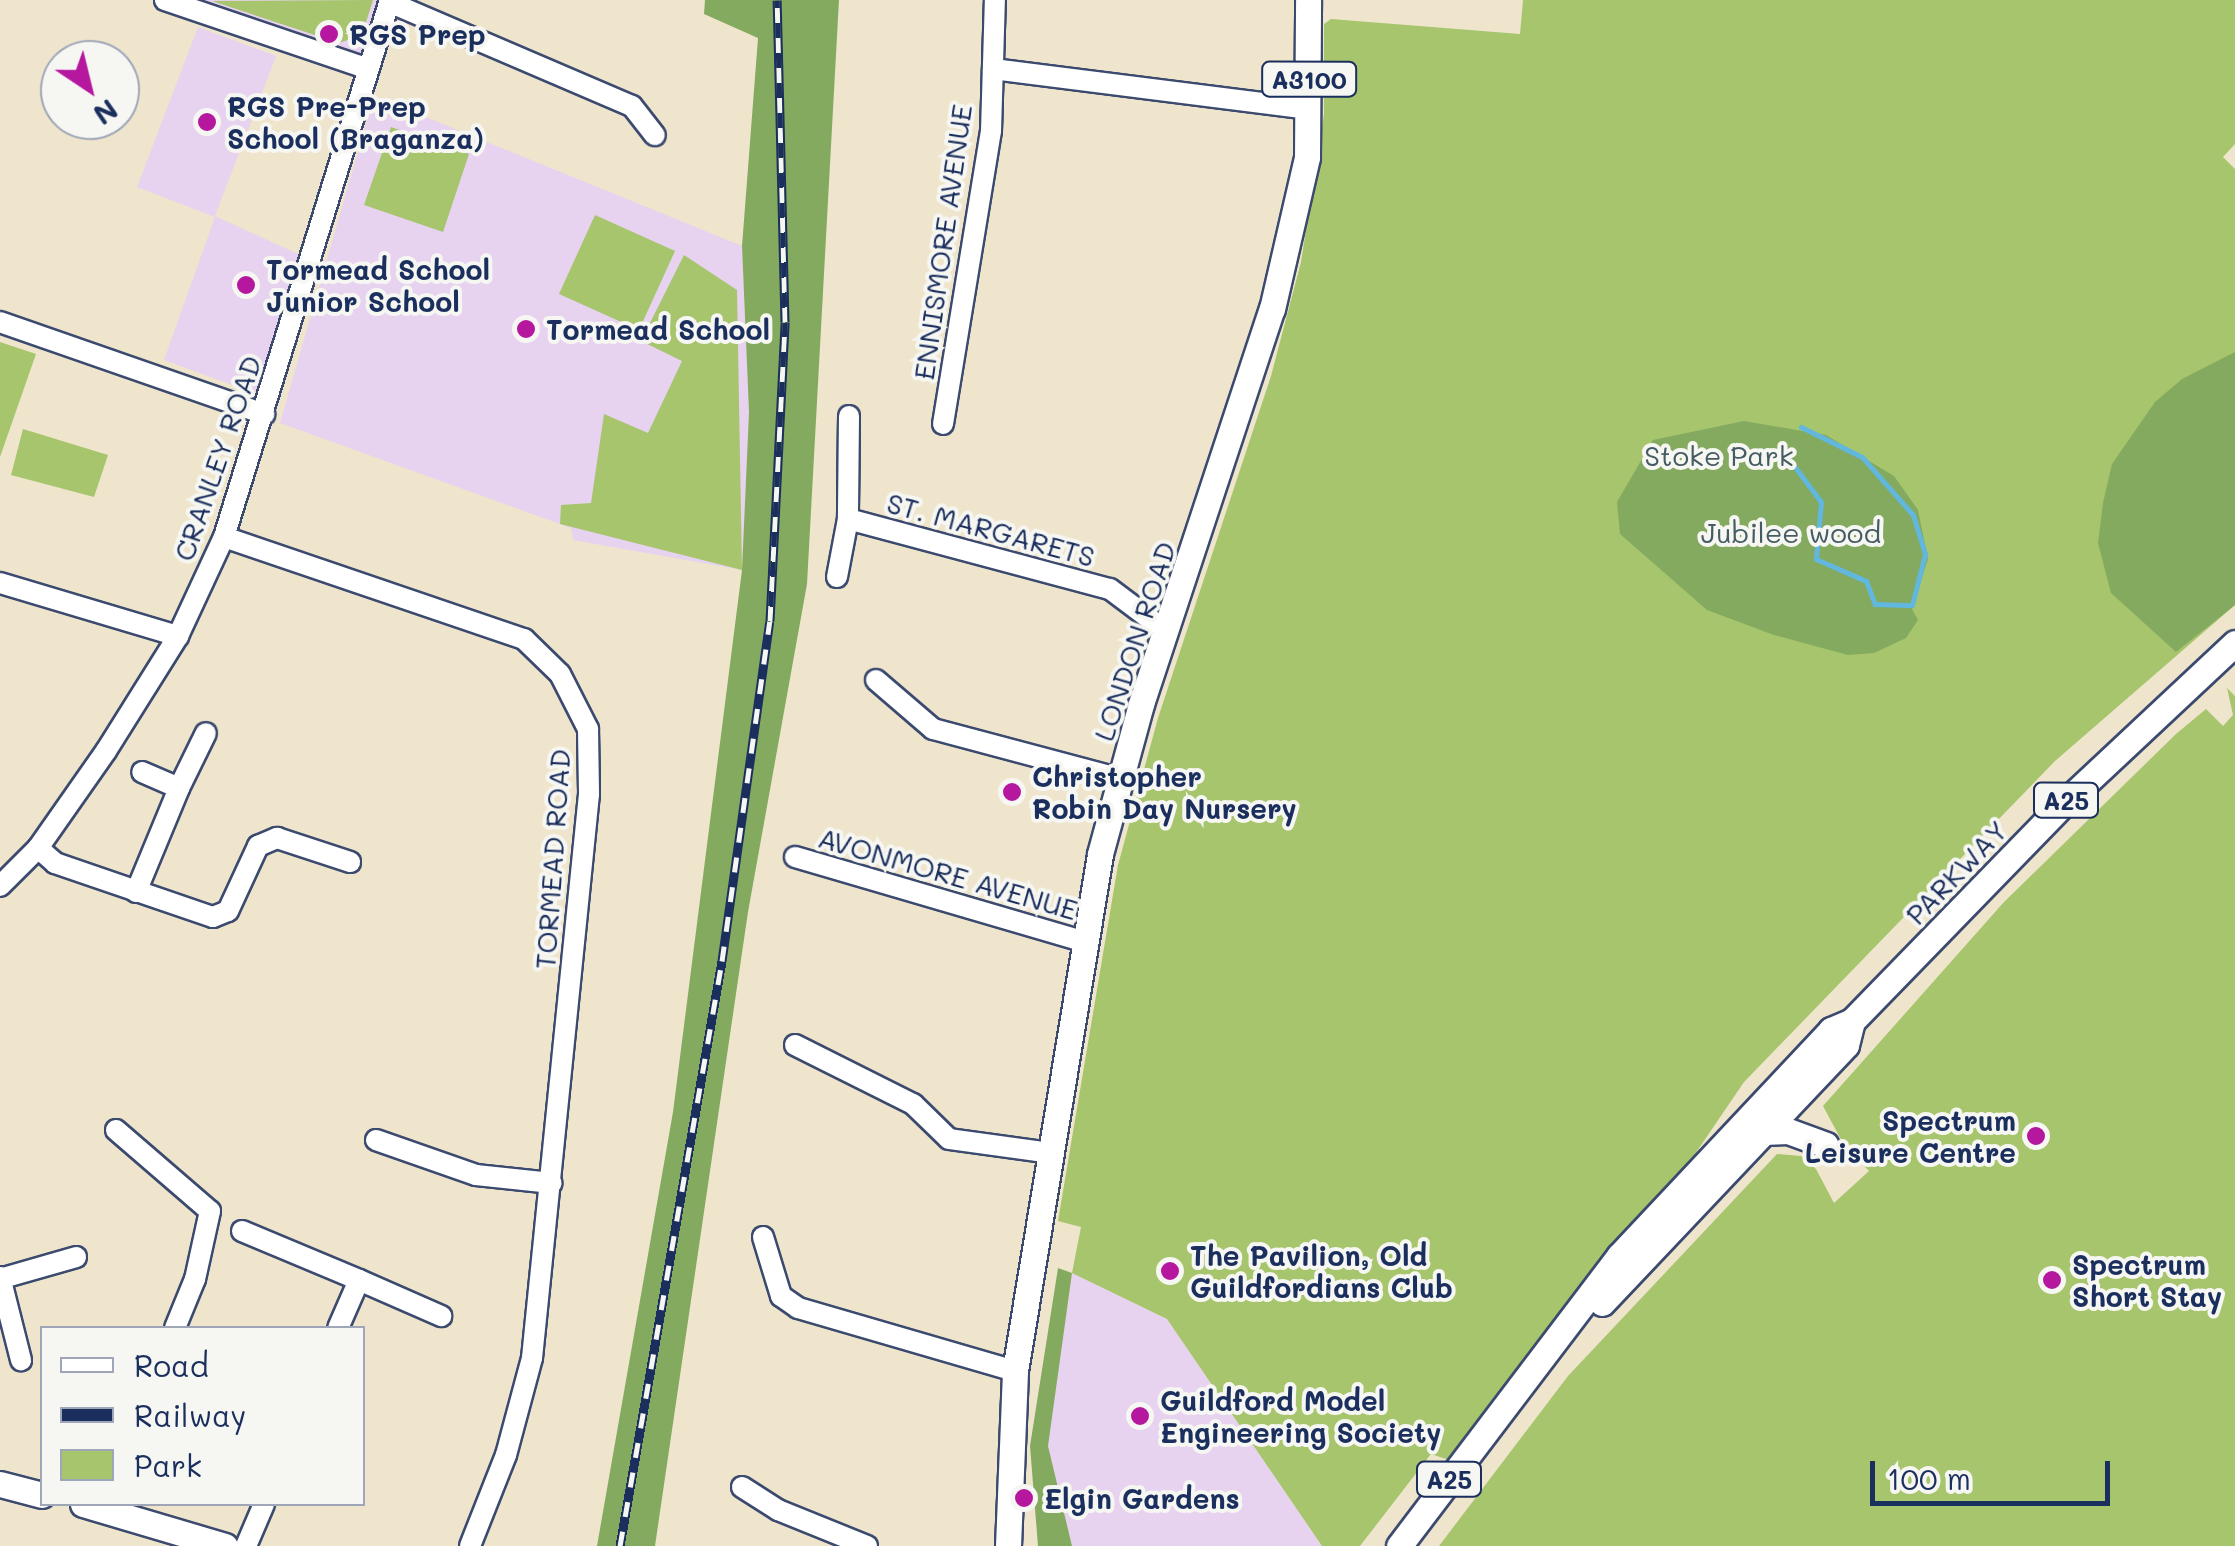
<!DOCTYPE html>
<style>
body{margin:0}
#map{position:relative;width:2235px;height:1546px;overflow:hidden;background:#efe5cc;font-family:Mali,sans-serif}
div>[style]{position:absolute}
.built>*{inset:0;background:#e7d2ef}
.green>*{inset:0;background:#a6c56c}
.forest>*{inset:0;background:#84aa60}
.stream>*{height:5px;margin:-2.5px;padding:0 2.5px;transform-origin:2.5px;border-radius:2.5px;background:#61b7dd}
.roads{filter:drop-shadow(2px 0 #3b4a6e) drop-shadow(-2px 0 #3b4a6e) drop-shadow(0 2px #3b4a6e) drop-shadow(0 -2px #3b4a6e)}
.minor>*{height:20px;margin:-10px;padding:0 10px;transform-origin:10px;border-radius:10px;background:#fff}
.major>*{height:25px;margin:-12.5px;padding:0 12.5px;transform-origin:12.5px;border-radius:12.5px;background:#fff}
.rail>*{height:9px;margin-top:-4.5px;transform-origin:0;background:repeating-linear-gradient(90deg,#f6f6f2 0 15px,#1b2f5e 0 30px);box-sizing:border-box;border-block:2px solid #1b2f5e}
.dots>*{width:28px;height:28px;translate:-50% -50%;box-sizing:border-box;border:5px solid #f6f6f2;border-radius:50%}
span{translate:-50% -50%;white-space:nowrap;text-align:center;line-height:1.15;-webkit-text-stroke:8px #f6f6f2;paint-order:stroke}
.shield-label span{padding:2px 8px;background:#f6f6f2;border:2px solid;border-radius:8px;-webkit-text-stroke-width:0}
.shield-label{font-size:25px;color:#1b2f5e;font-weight:700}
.poi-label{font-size:28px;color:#1b2f5e;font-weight:700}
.left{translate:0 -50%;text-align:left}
.right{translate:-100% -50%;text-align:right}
.street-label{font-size:28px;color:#1b2f5e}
.park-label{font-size:28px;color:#455c62}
.legend{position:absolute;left:40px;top:1326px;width:325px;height:180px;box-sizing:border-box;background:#f6f6f2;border:2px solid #9ea6b7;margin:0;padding:12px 18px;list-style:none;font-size:30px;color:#1b2f5e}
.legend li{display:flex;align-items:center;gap:20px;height:50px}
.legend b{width:50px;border:2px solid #9ea6b7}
.north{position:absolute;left:40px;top:40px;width:100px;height:100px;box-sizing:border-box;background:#f6f6f2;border:2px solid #9ea6b7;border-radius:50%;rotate:145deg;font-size:28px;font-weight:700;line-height:40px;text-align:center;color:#1b2f5e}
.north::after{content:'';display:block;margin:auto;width:35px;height:45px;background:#b5179e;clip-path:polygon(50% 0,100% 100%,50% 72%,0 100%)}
.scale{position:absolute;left:1870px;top:1461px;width:240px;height:45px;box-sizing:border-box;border:5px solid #1b2f5e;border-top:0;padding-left:12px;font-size:30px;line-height:35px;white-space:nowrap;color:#1b2f5e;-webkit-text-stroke:8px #f6f6f2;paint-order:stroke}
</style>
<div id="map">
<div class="built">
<div style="clip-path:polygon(204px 0,384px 0,365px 62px,202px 5px)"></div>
<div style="clip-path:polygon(198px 27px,276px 56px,215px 216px,309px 259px,265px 397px,164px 360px,215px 217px,137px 187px)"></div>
<div style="clip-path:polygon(374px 96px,742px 246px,749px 412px,742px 570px,573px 540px,571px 528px,280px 423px)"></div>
<div style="clip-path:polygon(1072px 1273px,1167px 1319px,1322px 1546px,1072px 1546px,1047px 1446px)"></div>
</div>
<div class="green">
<div style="clip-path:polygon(373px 0,362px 35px,339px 43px,212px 1px)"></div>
<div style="clip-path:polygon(1523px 0,2235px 0,2235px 144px,2223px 157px,2235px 169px,2235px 605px,2055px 761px,1744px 1082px,1661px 1204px,1452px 1461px,1431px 1454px,1360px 1546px,1322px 1546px,1167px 1319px,1072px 1273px,1081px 1227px,1058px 1221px,1118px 865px,1158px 718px,1271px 376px,1301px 262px,1324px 114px,1324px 24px,1331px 19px,1520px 34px)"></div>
<div style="clip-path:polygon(391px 127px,469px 154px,443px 232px,364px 205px)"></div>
<div style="clip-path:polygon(595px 215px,675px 251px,639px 330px,559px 294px)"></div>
<div style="clip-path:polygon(684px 255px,737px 290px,742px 570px,560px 524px,561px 505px,591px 503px,604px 414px,648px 433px,682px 361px,641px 341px)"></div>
<div style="clip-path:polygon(0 342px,36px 354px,0 457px)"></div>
<div style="clip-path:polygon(23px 429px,108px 455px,94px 497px,11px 475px)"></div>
<div style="clip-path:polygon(2227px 688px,2235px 696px,2235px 1546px,1439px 1546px,1568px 1376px,1777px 1154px,1801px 1156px,1816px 1169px,1834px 1203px,1869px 1171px,1844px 1145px,1823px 1106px,2004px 902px,2176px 734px,2206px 709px,2223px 726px,2233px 715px)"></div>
</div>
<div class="forest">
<div style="clip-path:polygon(705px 0,839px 0,807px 584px,748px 912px,655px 1546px,597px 1546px,673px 1112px,742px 570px,749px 412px,742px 246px,758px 38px,704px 14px)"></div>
<div style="clip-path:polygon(2235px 352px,2235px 605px,2176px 652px,2111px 593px,2098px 543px,2103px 503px,2112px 464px,2155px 402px,2182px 379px)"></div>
<div style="clip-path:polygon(1744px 421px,1826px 435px,1894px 476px,1918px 510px,1928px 559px,1912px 609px,1918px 620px,1906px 638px,1874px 653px,1848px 655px,1774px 635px,1707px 610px,1620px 534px,1617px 502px,1653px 440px)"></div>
<div style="clip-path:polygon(1058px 1268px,1072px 1273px,1048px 1446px,1072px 1546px,1038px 1546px,1030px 1446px)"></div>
</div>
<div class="stream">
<div style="left:1786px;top:455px;width:59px;rotate:53.3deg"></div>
<div style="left:1821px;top:502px;width:57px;rotate:95deg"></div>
<div style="left:1816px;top:559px;width:55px;rotate:23.7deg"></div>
<div style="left:1866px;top:581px;width:25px;rotate:69deg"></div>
<div style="left:1875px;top:604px;width:37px;rotate:2deg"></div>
<div style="left:1912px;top:605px;width:53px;rotate:-75.7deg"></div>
<div style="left:1925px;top:554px;width:41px;rotate:-107.1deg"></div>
<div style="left:1913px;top:515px;width:77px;rotate:-131.3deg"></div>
<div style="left:1862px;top:457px;width:68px;rotate:-153.8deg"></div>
</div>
<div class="roads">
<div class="minor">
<div style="left:165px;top:0;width:215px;rotate:18.7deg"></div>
<div style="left:389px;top:2px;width:264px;rotate:23.2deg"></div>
<div style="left:632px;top:106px;width:37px;rotate:52deg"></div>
<div style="left:993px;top:69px;width:319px;rotate:7.2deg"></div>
<div style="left:0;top:322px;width:280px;rotate:19.2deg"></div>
<div style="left:849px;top:416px;width:103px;rotate:90.6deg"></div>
<div style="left:848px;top:519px;width:271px;rotate:15deg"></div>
<div style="left:1110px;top:589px;width:70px;rotate:36.9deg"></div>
<div style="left:943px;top:424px;width:297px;rotate:-80.7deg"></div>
<div style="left:991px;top:131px;width:131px;rotate:-88.3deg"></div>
<div style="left:224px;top:537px;width:317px;rotate:18.8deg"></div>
<div style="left:524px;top:639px;width:50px;rotate:44.2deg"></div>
<div style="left:560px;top:674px;width:62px;rotate:63deg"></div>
<div style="left:588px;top:729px;width:65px;rotate:89.1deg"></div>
<div style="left:589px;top:794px;width:567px;rotate:95.77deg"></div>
<div style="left:532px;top:1358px;width:100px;rotate:105deg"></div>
<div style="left:506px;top:1455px;width:98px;rotate:111.6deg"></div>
<div style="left:837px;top:577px;width:59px;rotate:-79.3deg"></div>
<div style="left:0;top:583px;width:186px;rotate:16.6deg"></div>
<div style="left:876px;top:680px;width:75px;rotate:40.7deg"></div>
<div style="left:933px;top:729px;width:195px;rotate:14.9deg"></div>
<div style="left:179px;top:788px;width:61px;rotate:-63.9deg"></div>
<div style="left:38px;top:848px;width:23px;rotate:41deg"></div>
<div style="left:55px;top:863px;width:167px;rotate:18.9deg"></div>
<div style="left:213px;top:917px;width:16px;rotate:-22deg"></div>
<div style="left:228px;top:911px;width:72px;rotate:-65.2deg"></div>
<div style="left:258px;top:846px;width:21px;rotate:-23deg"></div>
<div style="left:277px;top:838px;width:77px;rotate:18.2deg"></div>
<div style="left:795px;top:857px;width:303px;rotate:16.3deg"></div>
<div style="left:0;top:886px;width:54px;rotate:-45deg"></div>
<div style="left:38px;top:848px;width:118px;rotate:-55deg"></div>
<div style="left:106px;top:751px;width:136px;rotate:-57.9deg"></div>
<div style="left:178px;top:636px;width:109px;rotate:-65.1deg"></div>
<div style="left:224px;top:537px;width:562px;rotate:-72.82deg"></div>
<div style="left:136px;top:892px;width:113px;rotate:-67.5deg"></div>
<div style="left:179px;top:788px;width:40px;rotate:-156.6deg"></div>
<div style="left:795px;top:1045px;width:132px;rotate:26.6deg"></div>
<div style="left:913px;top:1104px;width:50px;rotate:44.2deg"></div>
<div style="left:949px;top:1139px;width:103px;rotate:7.8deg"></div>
<div style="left:116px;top:1130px;width:124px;rotate:40.8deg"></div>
<div style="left:210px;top:1211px;width:70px;rotate:102.4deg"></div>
<div style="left:195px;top:1279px;width:53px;rotate:112.2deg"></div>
<div style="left:376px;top:1140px;width:106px;rotate:19.3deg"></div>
<div style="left:476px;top:1175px;width:76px;rotate:6deg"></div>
<div style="left:242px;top:1231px;width:127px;rotate:22.7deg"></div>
<div style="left:359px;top:1280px;width:52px;rotate:113.6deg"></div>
<div style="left:763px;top:1237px;width:62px;rotate:73deg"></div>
<div style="left:781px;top:1296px;width:21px;rotate:35deg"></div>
<div style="left:798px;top:1308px;width:226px;rotate:16.2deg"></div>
<div style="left:0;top:1277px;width:86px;rotate:75.8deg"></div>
<div style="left:3px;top:1278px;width:76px;rotate:-16deg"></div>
<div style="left:359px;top:1280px;width:90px;rotate:23.7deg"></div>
<div style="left:742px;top:1487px;width:43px;rotate:32.6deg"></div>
<div style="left:778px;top:1510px;width:96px;rotate:22deg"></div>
<div style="left:246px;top:1546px;width:46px;rotate:-66.8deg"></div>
</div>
<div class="major">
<div style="left:1763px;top:1132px;width:25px;rotate:-2deg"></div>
<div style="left:1788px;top:1131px;width:40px;rotate:20.2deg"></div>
<div style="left:1602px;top:1303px;width:355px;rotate:-46.6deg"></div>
<div style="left:1846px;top:1045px;width:25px;rotate:-76deg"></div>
<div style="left:0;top:1484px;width:43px;rotate:14.7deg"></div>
<div style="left:83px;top:1504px;width:148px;rotate:16.5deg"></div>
<div style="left:1008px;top:1546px;width:175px;rotate:-87.7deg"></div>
<div style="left:1015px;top:1371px;width:524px;rotate:-80.66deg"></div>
<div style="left:1100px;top:854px;width:156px;rotate:-74.7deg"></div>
<div style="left:1141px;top:704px;width:416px;rotate:-71.7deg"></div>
<div style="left:1272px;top:309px;width:156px;rotate:-77deg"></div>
<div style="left:1307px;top:157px;width:157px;rotate:-89.6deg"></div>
<div style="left:1399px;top:1546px;width:364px;rotate:-52.8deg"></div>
<div style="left:1619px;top:1256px;width:310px;rotate:-46.8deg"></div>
<div style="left:1831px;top:1030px;width:23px;rotate:-23deg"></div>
<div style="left:1852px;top:1021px;width:304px;rotate:-45.8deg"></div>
<div style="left:2064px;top:803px;width:234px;rotate:-43.1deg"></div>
</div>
</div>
<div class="rail">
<div style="left:620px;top:1546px;width:594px;rotate:-80.11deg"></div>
<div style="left:722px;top:961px;width:343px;rotate:-82deg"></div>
<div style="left:770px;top:621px;width:299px;rotate:-87.1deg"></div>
<div style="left:785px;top:322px;width:322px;rotate:-91.4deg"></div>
</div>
<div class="dots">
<div style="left:329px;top:34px;background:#b5179e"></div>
<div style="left:207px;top:122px;background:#b5179e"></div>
<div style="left:246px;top:285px;background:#b5179e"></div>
<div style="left:526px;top:329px;background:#b5179e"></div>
<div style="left:1012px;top:792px;background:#b5179e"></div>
<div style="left:2036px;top:1136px;background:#b5179e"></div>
<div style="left:1170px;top:1271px;background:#b5179e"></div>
<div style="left:2052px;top:1280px;background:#b5179e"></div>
<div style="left:1140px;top:1416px;background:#b5179e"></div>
<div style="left:1024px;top:1498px;background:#b5179e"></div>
</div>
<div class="shield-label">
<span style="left:1309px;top:79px">A3100</span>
<span style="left:2066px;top:800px">A25</span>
<span style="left:1449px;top:1479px">A25</span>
</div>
<div class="poi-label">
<span class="left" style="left:349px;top:34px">RGS Prep</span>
<span class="left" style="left:227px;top:122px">RGS Pre-Prep<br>School (Braganza)</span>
<span class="left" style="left:266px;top:285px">Tormead School<br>Junior School</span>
<span class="left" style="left:546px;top:329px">Tormead School</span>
<span class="left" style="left:1032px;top:792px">Christopher<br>Robin Day Nursery</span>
<span class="right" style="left:2016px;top:1136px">Spectrum<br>Leisure Centre</span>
<span class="left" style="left:1190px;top:1271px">The Pavilion, Old<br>Guildfordians Club</span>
<span class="left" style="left:2072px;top:1280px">Spectrum<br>Short Stay</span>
<span class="left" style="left:1160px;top:1416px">Guildford Model<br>Engineering Society</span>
<span class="left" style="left:1044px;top:1498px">Elgin Gardens</span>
</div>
<div class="street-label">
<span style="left:942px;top:242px;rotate:-82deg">ENNISMORE AVENUE</span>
<span style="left:217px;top:458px;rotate:-71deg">CRANLEY ROAD</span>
<span style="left:991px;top:529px;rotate:15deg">ST. MARGARETS</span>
<span style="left:1134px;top:641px;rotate:-72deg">LONDON ROAD</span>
<span style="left:552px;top:859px;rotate:-86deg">TORMEAD ROAD</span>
<span style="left:1956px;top:872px;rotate:-46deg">PARKWAY</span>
<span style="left:948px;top:873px;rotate:16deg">AVONMORE AVENUE</span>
</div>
<div class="park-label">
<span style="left:1719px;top:455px">Stoke Park</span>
<span style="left:1791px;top:532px">Jubilee wood</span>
</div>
<ul class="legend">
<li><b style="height:12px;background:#fff"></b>Road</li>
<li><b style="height:12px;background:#1b2f5e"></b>Railway</li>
<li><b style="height:28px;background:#a6c56c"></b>Park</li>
</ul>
<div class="north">N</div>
<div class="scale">100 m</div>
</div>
